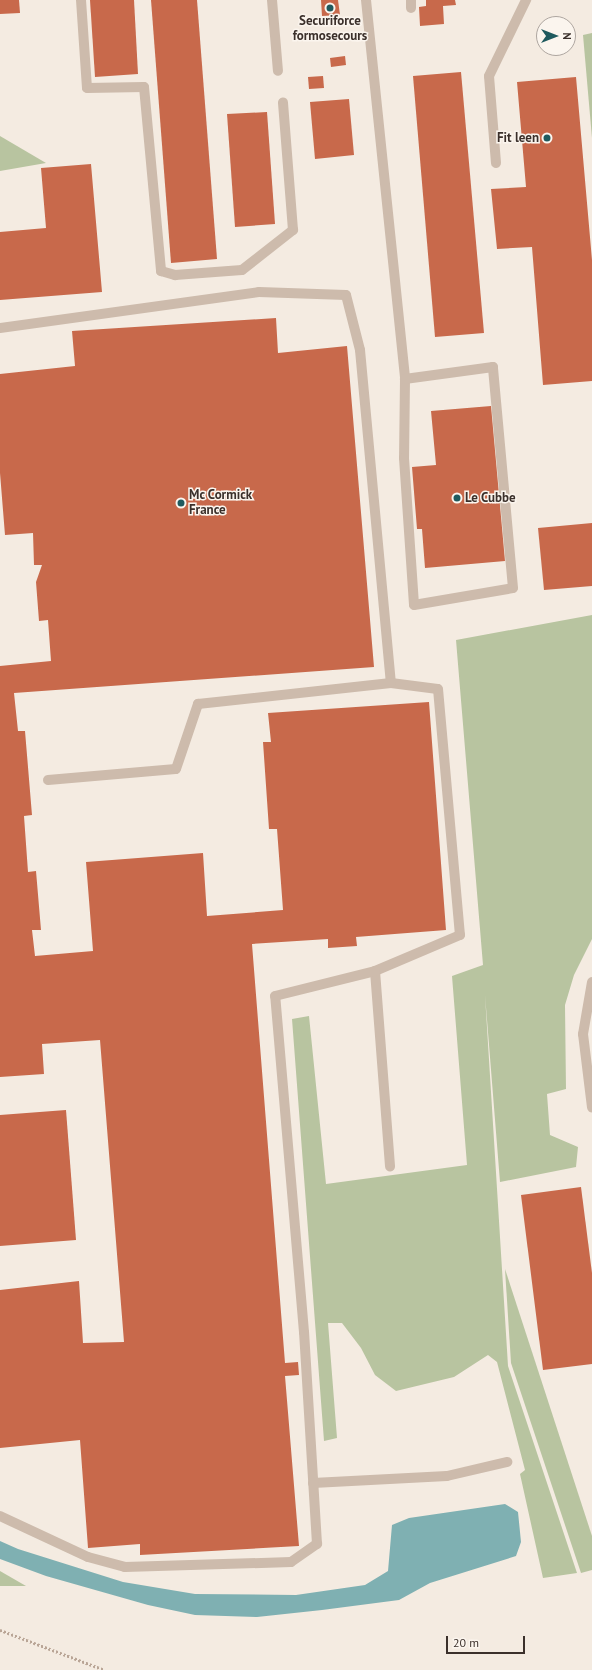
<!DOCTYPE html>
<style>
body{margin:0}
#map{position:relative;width:592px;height:1670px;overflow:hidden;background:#f4ebe1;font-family:"PT Sans",sans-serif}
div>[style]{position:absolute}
.green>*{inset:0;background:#b8c4a0}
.water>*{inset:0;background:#7fb0b2}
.building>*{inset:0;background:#c8694b}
.path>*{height:2.5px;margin-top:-1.25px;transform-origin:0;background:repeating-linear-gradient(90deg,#b9a596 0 2px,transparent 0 4px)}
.lane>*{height:10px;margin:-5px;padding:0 5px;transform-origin:5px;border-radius:5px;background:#cdbbac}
.dots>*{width:11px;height:11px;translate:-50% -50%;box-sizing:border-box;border:2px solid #fbf5ee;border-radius:50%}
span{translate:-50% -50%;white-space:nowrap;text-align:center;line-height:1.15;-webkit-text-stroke:3px #fbf5ee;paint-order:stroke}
.poi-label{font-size:13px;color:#3b302b;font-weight:700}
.right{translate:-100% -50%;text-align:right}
.left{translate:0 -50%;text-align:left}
.north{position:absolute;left:536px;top:16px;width:40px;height:40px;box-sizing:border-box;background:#fbf5ee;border:1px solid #aea6a0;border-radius:50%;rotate:90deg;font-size:11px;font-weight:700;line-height:16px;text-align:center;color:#3b302b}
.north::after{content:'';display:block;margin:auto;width:14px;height:18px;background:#1f5a5e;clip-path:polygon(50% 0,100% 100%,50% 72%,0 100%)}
.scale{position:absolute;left:446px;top:1636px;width:79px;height:18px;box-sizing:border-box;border:2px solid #3b302b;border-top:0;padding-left:5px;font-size:12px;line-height:14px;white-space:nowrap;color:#3b302b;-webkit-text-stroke:3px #fbf5ee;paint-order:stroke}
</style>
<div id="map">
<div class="green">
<div style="clip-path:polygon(592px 33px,592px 138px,583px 35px)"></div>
<div style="clip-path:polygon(0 136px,46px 163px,0 171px)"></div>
<div style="clip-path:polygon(592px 615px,592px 939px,574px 975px,565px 1005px,566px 1089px,547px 1094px,550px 1135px,578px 1147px,576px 1167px,500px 1182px,485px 995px,508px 1366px,577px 1573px,543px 1578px,520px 1474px,525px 1470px,497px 1362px,488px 1355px,454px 1377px,396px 1391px,375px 1375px,361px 1348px,342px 1323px,328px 1323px,337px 1438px,324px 1441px,292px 1019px,309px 1016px,326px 1184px,467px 1165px,452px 976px,483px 965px,456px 640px)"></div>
<div style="clip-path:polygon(505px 1269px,592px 1536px,592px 1570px,581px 1573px,511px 1363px)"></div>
<div style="clip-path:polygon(0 1571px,26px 1586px,0 1586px)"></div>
</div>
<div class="water">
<div style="clip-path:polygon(505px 1504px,518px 1512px,521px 1542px,516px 1556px,430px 1583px,399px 1600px,322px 1610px,257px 1617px,195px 1615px,148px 1605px,46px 1576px,0 1559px,0 1541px,18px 1549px,123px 1582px,195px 1594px,296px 1595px,365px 1585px,388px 1571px,392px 1525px,409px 1518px)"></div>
</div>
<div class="building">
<div style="clip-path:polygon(0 0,19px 0,20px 13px,0 14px)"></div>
<div style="clip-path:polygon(90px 0,134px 0,138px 74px,95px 77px)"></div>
<div style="clip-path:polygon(151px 0,197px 0,217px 259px,171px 263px)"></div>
<div style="clip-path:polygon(321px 0,338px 0,340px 15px,322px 16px)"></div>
<div style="clip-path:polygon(426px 0,455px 0,456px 5px,443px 6px,444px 24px,420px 26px,419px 7px,426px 6px)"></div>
<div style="clip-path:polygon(345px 56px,346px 65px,331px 67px,330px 58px)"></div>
<div style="clip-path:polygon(461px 72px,484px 333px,435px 337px,413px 76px)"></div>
<div style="clip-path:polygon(323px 76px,324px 88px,309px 89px,308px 77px)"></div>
<div style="clip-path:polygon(576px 77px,592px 260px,592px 381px,543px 385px,532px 247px,497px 249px,491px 189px,526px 187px,517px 82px)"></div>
<div style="clip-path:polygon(349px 99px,354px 155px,315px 159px,310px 102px)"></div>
<div style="clip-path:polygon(267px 112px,275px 224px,235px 227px,227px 114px)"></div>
<div style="clip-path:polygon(91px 164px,102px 292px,0 300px,0 232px,46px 228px,41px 168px)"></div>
<div style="clip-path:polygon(276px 318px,278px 353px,347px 346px,374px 667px,14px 693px,18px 731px,25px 731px,32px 815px,24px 816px,28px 872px,36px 871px,41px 930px,32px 930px,35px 956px,93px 951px,86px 862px,203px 853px,207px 916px,283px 910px,277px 829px,269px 829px,263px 742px,271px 742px,268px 713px,429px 702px,446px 930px,356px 937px,357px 946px,328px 948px,328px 939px,252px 944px,285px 1363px,298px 1362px,299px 1375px,285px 1376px,299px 1546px,140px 1555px,140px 1544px,88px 1548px,80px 1440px,0 1448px,0 1290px,79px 1281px,83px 1343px,124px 1342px,100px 1040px,42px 1044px,44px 1074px,0 1077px,0 666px,51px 661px,48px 620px,39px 621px,36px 582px,42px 565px,34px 565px,33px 533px,5px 535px,0 473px,0 374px,75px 366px,72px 331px)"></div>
<div style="clip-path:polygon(491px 406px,505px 561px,425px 568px,422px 529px,417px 529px,412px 467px,436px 465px,431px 411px)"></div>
<div style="clip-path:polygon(592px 523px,592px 586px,544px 590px,538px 528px)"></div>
<div style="clip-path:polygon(66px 1110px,76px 1240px,0 1246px,0 1115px)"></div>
<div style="clip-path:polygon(581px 1187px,592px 1273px,592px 1364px,543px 1370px,521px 1195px)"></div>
</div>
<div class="path">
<div style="left:0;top:1630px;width:112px;rotate:20.9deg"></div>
</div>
<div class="lane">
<div style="left:81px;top:0;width:88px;rotate:86.1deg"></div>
<div style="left:87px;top:88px;width:57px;rotate:-1deg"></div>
<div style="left:144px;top:87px;width:185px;rotate:84.7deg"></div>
<div style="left:161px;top:271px;width:15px;rotate:16deg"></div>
<div style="left:175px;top:275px;width:67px;rotate:-4.3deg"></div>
<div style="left:242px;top:270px;width:65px;rotate:-38.1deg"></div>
<div style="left:293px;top:230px;width:128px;rotate:-94.5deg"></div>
<div style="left:272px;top:0;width:71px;rotate:85.2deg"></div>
<div style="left:366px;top:0;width:381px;rotate:84.1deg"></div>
<div style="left:405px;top:379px;width:79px;rotate:90.7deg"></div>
<div style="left:404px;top:458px;width:147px;rotate:86.1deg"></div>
<div style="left:414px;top:605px;width:100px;rotate:-9.7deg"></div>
<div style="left:513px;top:588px;width:222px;rotate:-95.2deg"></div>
<div style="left:493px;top:367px;width:89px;rotate:172.2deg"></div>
<div style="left:411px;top:0;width:8px;rotate:90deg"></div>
<div style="left:496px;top:163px;width:87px;rotate:-94.6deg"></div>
<div style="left:489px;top:76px;width:85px;rotate:-64deg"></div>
<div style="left:0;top:328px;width:261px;rotate:-7.9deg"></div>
<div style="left:259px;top:292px;width:87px;rotate:2deg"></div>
<div style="left:346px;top:295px;width:57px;rotate:75.7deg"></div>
<div style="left:360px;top:350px;width:334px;rotate:84.7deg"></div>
<div style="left:391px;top:683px;width:47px;rotate:7.3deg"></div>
<div style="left:438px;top:689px;width:247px;rotate:84.9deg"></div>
<div style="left:460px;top:935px;width:92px;rotate:157deg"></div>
<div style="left:375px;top:971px;width:196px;rotate:85.6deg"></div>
<div style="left:48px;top:780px;width:128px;rotate:-4.9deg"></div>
<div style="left:176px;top:769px;width:69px;rotate:-71.3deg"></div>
<div style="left:198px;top:704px;width:194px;rotate:-6.2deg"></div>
<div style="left:592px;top:982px;width:53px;rotate:99.8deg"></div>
<div style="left:583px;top:1034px;width:74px;rotate:83deg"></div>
<div style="left:313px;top:1483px;width:134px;rotate:-3deg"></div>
<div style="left:447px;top:1476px;width:62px;rotate:-13.1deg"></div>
<div style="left:0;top:1516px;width:97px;rotate:25deg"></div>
<div style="left:88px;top:1557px;width:38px;rotate:15deg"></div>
<div style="left:125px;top:1567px;width:166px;rotate:-1.7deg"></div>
<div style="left:291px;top:1562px;width:32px;rotate:-35deg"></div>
<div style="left:317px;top:1544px;width:212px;rotate:-93.5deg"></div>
<div style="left:304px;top:1332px;width:337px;rotate:-94.9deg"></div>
<div style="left:275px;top:996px;width:103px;rotate:-14deg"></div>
</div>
<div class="dots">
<div style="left:330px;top:8px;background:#1f5a5e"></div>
<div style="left:547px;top:138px;background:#1f5a5e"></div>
<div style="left:457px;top:498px;background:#1f5a5e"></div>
<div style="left:181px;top:503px;background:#1f5a5e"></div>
</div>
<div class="poi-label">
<span style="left:330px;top:29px">Securiforce<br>formosecours</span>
<span class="right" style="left:539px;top:138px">Fit leen</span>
<span class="left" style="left:189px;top:503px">Mc Cormick<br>France</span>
<span class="left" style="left:465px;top:498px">Le Cubbe</span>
</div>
<div class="north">N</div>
<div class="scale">20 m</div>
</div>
